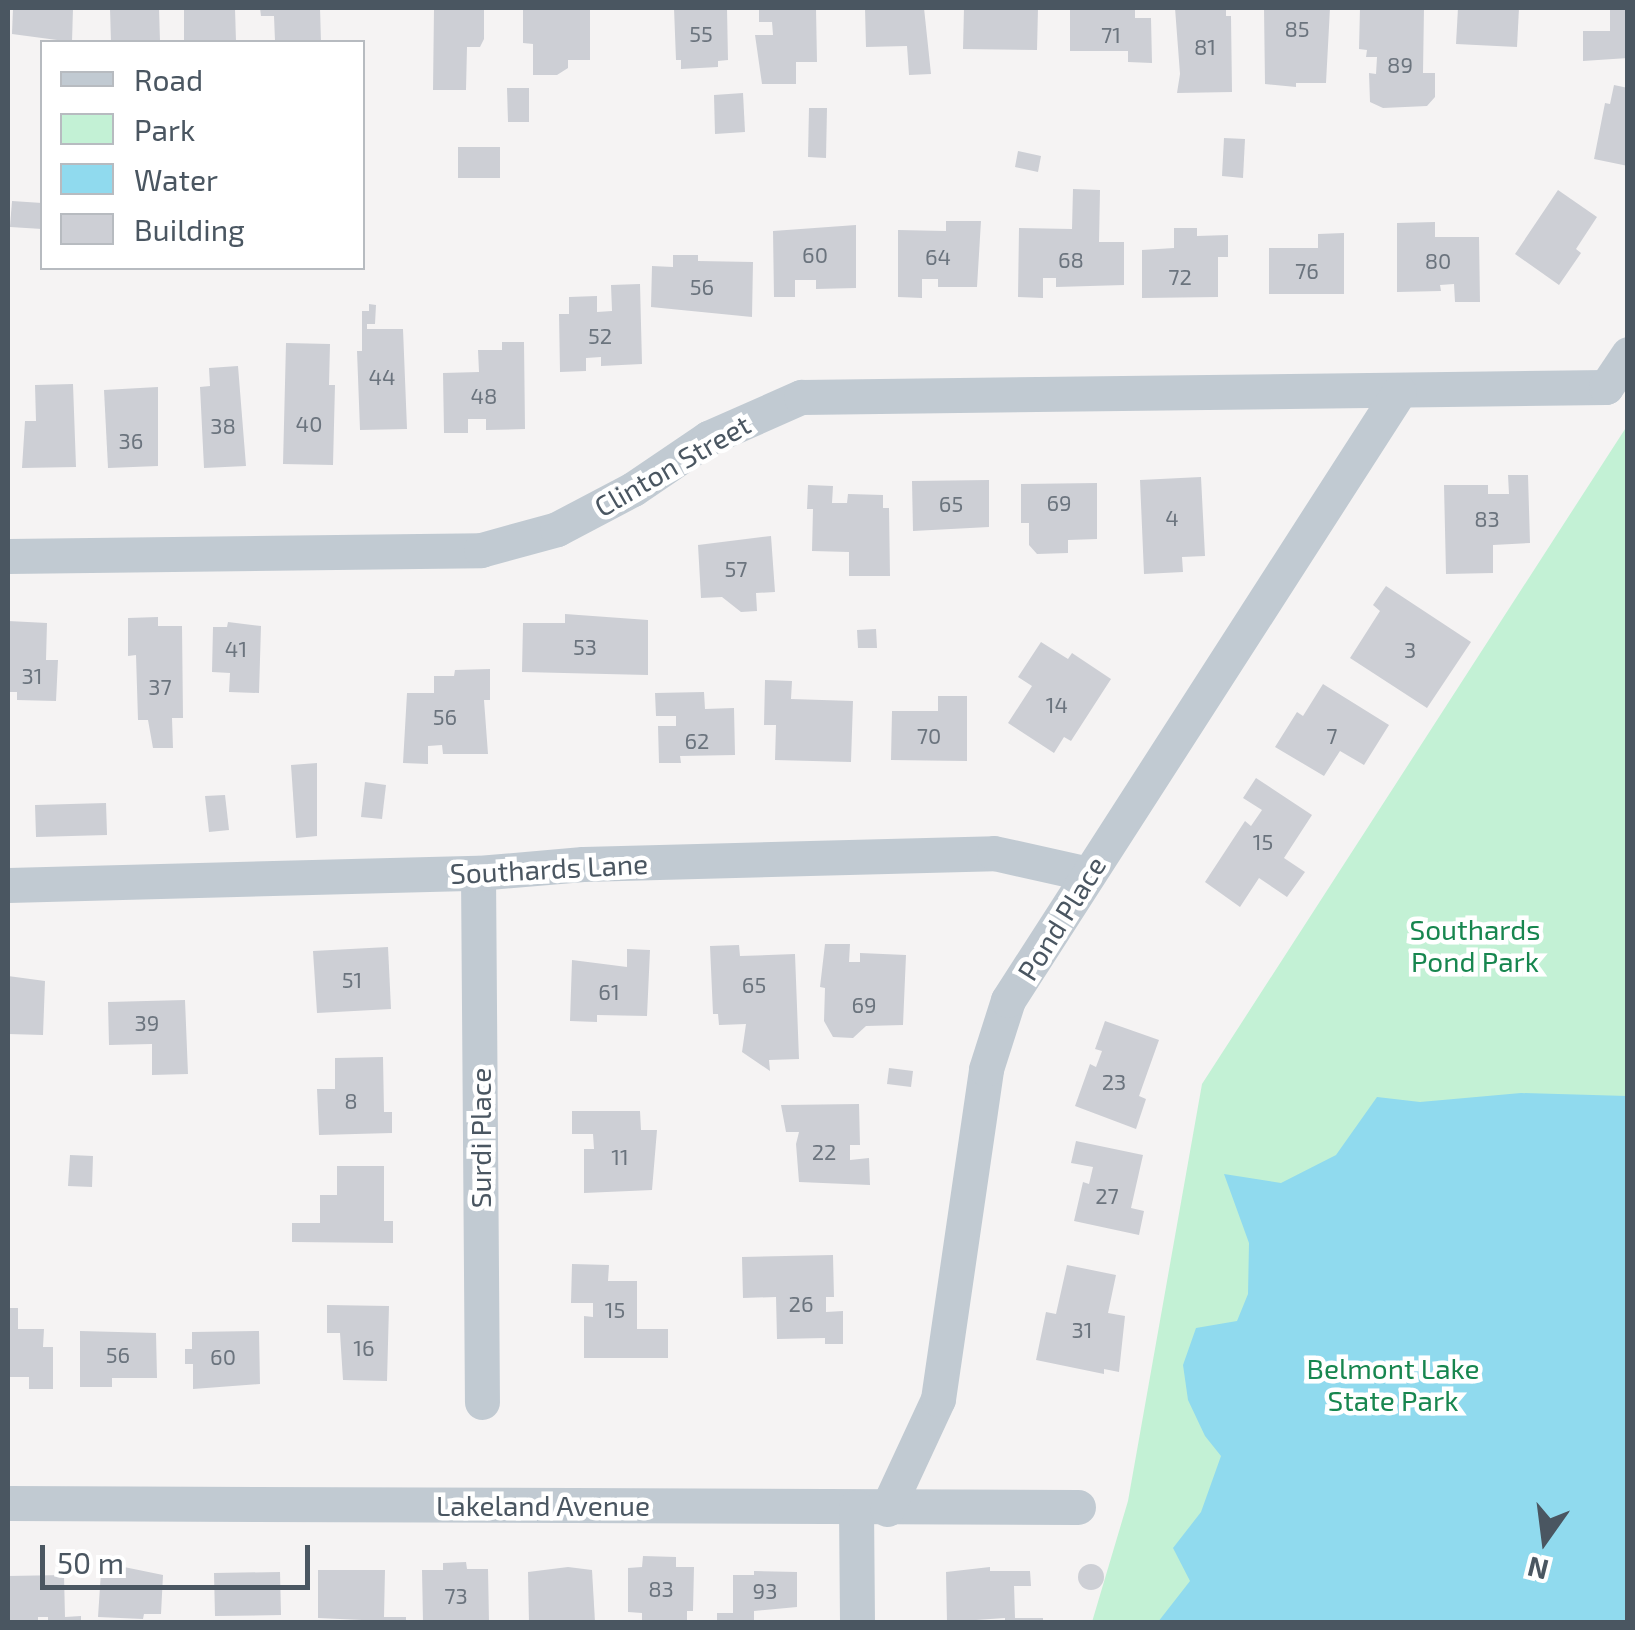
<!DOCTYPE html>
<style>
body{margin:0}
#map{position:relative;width:1635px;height:1630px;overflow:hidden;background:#f5f3f3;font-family:"Exo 2",sans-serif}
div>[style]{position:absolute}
.green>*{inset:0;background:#c3f1d5}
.water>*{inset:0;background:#90daee}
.building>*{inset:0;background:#cdcfd5}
.round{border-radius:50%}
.minor>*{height:35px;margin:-17.5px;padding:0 17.5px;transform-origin:17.5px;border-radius:17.5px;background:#c1cad2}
span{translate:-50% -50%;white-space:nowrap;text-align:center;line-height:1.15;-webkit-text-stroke:9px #fff;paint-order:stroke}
.number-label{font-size:22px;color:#6b747e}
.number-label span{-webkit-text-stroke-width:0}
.street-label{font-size:28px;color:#4a5661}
.park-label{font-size:28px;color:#17864f}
.frame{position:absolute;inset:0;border:10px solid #4a5661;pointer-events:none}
.legend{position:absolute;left:40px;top:40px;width:325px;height:230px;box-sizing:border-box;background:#fff;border:2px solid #b7bbc0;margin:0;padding:12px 18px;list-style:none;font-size:30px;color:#4a5661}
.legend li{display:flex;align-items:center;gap:20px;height:50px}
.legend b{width:50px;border:2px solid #b7bbc0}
.north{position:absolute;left:1495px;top:1490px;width:100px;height:100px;-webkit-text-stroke:8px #fff;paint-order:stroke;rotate:194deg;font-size:28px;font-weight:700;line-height:40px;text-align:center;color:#4a5661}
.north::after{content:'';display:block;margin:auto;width:35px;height:45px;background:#4a5661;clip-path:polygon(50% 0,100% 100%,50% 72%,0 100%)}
.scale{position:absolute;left:40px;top:1545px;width:270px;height:45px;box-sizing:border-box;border:5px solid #4a5661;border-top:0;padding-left:12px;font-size:30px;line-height:35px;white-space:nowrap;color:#4a5661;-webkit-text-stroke:8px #fff;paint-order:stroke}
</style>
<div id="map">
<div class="green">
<div style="clip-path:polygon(1627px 426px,1627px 1622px,1092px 1622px,1128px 1501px,1202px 1084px)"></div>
</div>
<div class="water">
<div style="clip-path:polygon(1521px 1093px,1627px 1096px,1627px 1622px,1158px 1622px,1190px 1581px,1173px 1548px,1201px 1512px,1221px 1456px,1205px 1436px,1188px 1400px,1183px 1365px,1196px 1328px,1237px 1321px,1248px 1294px,1249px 1243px,1224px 1174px,1281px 1183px,1336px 1155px,1377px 1097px,1420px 1102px)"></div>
</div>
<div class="building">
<div style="clip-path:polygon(13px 8px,73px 8px,72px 42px,12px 34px)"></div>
<div style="clip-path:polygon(110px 8px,159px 8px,160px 42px,111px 42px)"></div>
<div style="clip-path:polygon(184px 8px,235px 8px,236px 42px,184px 42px)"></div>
<div style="clip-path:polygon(260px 8px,320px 8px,321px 42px,275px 41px,274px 16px,261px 16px)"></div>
<div style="clip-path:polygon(434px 8px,484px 8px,484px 39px,480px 47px,467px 47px,466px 90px,433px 90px)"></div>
<div style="clip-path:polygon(523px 8px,590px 8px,590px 60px,568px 60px,568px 68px,557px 75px,533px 75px,533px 44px,523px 43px)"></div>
<div style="clip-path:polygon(674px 8px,727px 8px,728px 60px,718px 61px,718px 67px,681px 69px,681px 60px,676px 60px)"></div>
<div style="clip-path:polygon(759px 8px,816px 8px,817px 62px,796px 62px,796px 84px,762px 84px,755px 35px,773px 35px,772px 22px,759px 22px)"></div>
<div style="clip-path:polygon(865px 8px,924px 8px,931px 74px,909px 75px,907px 46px,866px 47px)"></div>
<div style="clip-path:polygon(964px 8px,1038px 8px,1037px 50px,963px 49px)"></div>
<div style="clip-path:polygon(1070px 8px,1135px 8px,1135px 18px,1151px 18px,1152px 63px,1128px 62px,1128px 51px,1070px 51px)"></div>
<div style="clip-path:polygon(1175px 8px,1226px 8px,1226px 16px,1231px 16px,1232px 92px,1177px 93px,1180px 74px)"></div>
<div style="clip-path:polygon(1264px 8px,1330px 8px,1326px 83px,1296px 83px,1296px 87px,1265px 84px)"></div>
<div style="clip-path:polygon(1360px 8px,1424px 8px,1423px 73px,1435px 73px,1435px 97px,1427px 106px,1383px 108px,1370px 102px,1369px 73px,1376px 74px,1377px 57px,1366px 57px,1367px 50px,1359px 49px)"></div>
<div style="clip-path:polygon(1458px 8px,1519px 8px,1517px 47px,1456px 44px)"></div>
<div style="clip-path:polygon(1610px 8px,1628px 8px,1628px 58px,1583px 61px,1583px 31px,1610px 31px)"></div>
<div style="clip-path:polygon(1614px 85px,1628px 88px,1628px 166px,1594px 159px,1605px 103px,1610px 104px)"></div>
<div style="clip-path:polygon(507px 88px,529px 88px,529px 122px,508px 122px)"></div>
<div style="clip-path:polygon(743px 93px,745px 132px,715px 134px,714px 95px)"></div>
<div style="clip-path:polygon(809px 108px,827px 108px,826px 158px,808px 157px)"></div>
<div style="clip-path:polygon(1224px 138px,1245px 139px,1243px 178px,1222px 176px)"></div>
<div style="clip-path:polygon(458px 147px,500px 147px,500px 178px,458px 178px)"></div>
<div style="clip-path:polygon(1018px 151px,1041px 156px,1038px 172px,1015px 167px)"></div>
<div style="clip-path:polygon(1073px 189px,1100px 190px,1099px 242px,1124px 242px,1124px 285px,1056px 287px,1056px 278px,1043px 278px,1043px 298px,1018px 297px,1019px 228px,1072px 229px)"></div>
<div style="clip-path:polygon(1558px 190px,1597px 217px,1576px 249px,1581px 253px,1559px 285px,1515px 254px)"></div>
<div style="clip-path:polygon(12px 201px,42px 203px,42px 229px,10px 227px)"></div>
<div style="clip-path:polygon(946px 221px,981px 221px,977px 287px,938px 287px,938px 279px,922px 279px,922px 298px,898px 297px,898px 230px,946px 231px)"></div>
<div style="clip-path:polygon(1435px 222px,1435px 237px,1479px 237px,1480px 302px,1455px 302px,1454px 284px,1440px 285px,1441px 291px,1397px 292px,1397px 223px)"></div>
<div style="clip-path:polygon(856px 225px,856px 288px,816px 289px,816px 280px,795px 280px,795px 297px,774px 297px,773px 231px)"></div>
<div style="clip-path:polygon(1174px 228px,1197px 228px,1197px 236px,1228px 235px,1228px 257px,1218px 257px,1218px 297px,1142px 298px,1142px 250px,1174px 248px)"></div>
<div style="clip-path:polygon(1344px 233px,1344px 294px,1269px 294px,1269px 248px,1318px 248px,1318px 234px)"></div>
<div style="clip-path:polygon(673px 255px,698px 255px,698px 261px,753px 262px,752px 317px,651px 307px,652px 266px,673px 267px)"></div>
<div style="clip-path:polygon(640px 284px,642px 364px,601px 366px,601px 357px,586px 358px,586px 371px,560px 372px,559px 314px,569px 314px,569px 297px,597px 296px,597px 312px,612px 311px,611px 285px)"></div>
<div style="clip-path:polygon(369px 304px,376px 305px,375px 324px,367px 324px,367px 329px,403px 329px,407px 429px,360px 430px,357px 351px,362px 351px,362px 311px,369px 311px)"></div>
<div style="clip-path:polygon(502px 342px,524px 342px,525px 429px,486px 430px,486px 419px,468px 419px,468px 433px,444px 433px,443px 373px,479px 372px,478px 350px,502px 350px)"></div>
<div style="clip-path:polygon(286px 343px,330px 344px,329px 385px,335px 385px,333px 465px,283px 464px)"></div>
<div style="clip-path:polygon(238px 366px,246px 466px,204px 468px,200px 387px,210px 386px,209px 368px)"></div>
<div style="clip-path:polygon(73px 384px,76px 467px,22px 468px,25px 421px,36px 421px,35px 385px)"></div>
<div style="clip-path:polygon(158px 387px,158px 466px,108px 468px,104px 390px)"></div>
<div style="clip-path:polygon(1508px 475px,1528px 475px,1530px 543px,1493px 545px,1493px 573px,1446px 574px,1444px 485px,1488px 485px,1488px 494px,1509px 494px)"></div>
<div style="clip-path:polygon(1201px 477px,1205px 556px,1182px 557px,1183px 572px,1144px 574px,1140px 480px)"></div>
<div style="clip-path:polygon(989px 480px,989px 527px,913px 531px,912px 481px)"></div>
<div style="clip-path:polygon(1097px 483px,1097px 539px,1068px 540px,1068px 553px,1037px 554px,1029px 545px,1029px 523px,1021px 523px,1021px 484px)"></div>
<div style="clip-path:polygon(808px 485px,833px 486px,832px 503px,847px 503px,848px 494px,883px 495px,883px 508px,889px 508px,890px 576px,849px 576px,849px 552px,812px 551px,813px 509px,807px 509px)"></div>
<div style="clip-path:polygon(771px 536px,775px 592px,756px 593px,757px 611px,741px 612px,722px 597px,701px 598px,698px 545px)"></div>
<div style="clip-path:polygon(1386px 586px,1471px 642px,1427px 708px,1350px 658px,1380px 611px,1373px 605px)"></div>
<div style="clip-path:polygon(565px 614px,648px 620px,648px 675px,522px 672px,523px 623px,565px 623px)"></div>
<div style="clip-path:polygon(158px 617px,158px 626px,182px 626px,183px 718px,172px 718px,173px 748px,153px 748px,148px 720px,138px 720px,136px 655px,128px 656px,128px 618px)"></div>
<div style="clip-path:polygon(8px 621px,47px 623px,46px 660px,58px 660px,56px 701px,17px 700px,17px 692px,8px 692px)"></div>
<div style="clip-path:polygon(228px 622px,261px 626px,259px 693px,229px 692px,230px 673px,212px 672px,213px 627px,227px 627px)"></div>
<div style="clip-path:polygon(876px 629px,877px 648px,858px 648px,857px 630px)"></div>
<div style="clip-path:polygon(1041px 642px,1068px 659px,1072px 653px,1111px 679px,1071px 741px,1064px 737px,1054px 753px,1008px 723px,1032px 686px,1018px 677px)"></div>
<div style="clip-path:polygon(490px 669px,490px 700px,484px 700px,488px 754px,443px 754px,442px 745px,428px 746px,428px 764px,403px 763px,407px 693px,434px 693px,434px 676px,454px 676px,455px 670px)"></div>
<div style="clip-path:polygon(765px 680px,792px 681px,791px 699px,853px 701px,851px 762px,775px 760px,776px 725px,764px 725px)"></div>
<div style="clip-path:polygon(1323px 684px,1389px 725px,1364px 765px,1340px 751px,1324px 776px,1275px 747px,1297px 712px,1303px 716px)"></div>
<div style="clip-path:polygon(704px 692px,705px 709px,734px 708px,735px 755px,680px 756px,681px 763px,659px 763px,658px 726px,676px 726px,676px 716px,656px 716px,655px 693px)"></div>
<div style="clip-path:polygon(938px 696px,967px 696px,967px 761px,891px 760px,892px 711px,938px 711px)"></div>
<div style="clip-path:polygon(317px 763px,317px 836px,296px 838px,291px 765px)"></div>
<div style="clip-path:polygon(1256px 778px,1312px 815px,1284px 858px,1305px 872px,1287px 897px,1259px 878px,1240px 907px,1205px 882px,1245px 821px,1251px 826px,1262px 810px,1243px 798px)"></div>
<div style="clip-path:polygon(365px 782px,386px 785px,382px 819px,361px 817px)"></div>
<div style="clip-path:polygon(225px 795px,229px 830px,209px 832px,205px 796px)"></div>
<div style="clip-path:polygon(106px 803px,107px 835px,36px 837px,35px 805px)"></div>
<div style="clip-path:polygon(825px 944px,850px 944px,849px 962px,860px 962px,860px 953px,906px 955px,903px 1025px,866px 1026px,853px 1038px,833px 1037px,824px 1021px,825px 988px,820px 987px)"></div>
<div style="clip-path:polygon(739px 945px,740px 956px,795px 954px,799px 1059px,769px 1060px,770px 1071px,742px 1052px,746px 1024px,719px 1025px,718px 1014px,713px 1014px,710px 946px)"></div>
<div style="clip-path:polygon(388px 947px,391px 1009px,317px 1013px,313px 951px)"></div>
<div style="clip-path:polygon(627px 949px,650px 950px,647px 1016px,597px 1015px,597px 1022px,570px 1021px,572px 960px,627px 967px)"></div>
<div style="clip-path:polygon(8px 976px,45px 981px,43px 1035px,8px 1034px)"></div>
<div style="clip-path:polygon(185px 1000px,188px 1074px,152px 1075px,152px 1044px,109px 1045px,108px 1002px)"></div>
<div style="clip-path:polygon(1105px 1021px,1159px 1040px,1139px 1096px,1146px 1099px,1136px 1129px,1075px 1106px,1090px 1064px,1096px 1067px,1102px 1051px,1095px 1049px)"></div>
<div style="clip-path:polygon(383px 1057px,384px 1112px,392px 1112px,392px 1133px,319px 1135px,317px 1089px,335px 1089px,335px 1058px)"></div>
<div style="clip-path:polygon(889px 1068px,913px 1071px,911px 1087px,887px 1084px)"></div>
<div style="clip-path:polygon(859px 1104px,860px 1145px,850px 1145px,850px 1160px,869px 1158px,870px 1185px,799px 1182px,796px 1144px,799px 1132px,786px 1132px,781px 1105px)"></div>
<div style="clip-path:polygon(572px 1111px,640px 1111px,641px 1130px,657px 1130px,652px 1190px,584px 1193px,584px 1149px,594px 1149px,593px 1134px,572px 1134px)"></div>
<div style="clip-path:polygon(1076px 1141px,1143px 1155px,1131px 1208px,1144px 1211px,1139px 1235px,1074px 1221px,1083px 1182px,1089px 1184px,1093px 1167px,1071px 1163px)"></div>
<div style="clip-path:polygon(70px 1155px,93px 1156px,92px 1187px,68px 1186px)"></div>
<div style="clip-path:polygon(337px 1166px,384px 1166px,384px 1221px,393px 1221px,393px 1243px,292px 1242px,292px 1223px,320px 1223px,320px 1195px,337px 1195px)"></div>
<div style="clip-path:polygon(833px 1255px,834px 1297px,826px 1297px,826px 1312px,843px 1311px,843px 1344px,825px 1344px,825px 1338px,777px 1339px,776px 1297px,743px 1298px,742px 1257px)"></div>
<div style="clip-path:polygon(572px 1264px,609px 1265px,608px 1281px,637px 1281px,637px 1329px,668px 1329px,668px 1358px,584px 1358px,584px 1316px,593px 1317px,593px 1303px,571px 1303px)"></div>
<div style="clip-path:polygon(1067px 1265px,1116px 1275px,1108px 1313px,1125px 1316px,1119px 1372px,1104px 1369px,1104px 1374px,1036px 1360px,1046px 1312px,1056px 1314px)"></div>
<div style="clip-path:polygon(327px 1305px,389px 1306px,387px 1381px,343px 1380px,340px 1333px,327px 1333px)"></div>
<div style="clip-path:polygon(8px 1308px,18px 1308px,18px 1329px,44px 1329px,43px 1347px,53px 1347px,53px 1389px,29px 1389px,29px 1377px,8px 1377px)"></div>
<div style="clip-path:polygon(80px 1331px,156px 1333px,157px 1378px,112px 1378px,112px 1387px,80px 1387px)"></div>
<div style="clip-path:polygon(259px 1331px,260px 1384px,193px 1389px,193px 1364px,185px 1364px,185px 1349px,192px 1349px,192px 1332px)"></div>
<div style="clip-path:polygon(643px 1556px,676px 1557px,676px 1567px,694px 1567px,693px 1611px,687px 1611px,687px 1622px,642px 1622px,642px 1613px,628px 1612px,628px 1568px,642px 1567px)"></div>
<div style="clip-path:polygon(466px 1562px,467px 1569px,488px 1569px,489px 1622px,423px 1622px,422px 1570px,443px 1570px,443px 1563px)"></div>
<div class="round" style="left:1078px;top:1564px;width:26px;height:26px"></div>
<div style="clip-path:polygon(124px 1567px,163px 1575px,161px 1614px,144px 1614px,143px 1619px,98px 1617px,101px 1572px,124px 1573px)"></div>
<div style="clip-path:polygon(568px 1567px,592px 1570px,595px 1622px,529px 1622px,528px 1572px)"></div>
<div style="clip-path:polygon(990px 1567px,990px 1571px,1030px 1571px,1031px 1586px,1014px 1586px,1015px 1618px,1043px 1618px,1043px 1622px,1005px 1622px,1005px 1618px,947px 1622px,946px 1572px)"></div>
<div style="clip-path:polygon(318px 1570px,385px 1570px,384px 1617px,406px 1617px,406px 1622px,318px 1618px)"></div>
<div style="clip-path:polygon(754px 1571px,797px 1572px,797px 1607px,754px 1611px,754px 1622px,717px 1622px,717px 1613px,733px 1613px,733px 1575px,754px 1575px)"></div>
<div style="clip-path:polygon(280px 1572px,281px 1615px,215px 1616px,214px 1573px)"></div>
<div style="clip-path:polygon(64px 1575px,65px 1617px,81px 1616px,81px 1622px,48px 1622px,48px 1617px,38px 1617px,38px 1622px,8px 1622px,8px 1576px)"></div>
</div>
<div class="minor">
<div style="left:8px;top:556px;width:473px;rotate:-0.7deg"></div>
<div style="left:481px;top:550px;width:79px;rotate:-15.4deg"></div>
<div style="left:557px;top:529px;width:86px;rotate:-27.8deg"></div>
<div style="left:633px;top:489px;width:91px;rotate:-34.2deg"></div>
<div style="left:708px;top:438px;width:102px;rotate:-23.8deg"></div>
<div style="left:801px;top:397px;width:805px;rotate:-0.71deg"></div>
<div style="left:1606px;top:387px;width:40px;rotate:-56deg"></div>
<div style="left:478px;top:873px;width:529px;rotate:89.57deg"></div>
<div style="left:8px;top:885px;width:470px;rotate:-1.5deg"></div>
<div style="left:478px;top:873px;width:105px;rotate:-4.9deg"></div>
<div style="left:583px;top:864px;width:411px;rotate:-1.5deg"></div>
<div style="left:994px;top:853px;width:96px;rotate:12.6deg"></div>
<div style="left:8px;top:1503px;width:1070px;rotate:0.21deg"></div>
<div style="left:856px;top:1507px;width:115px;rotate:89.5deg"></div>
<div style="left:887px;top:1509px;width:121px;rotate:-65.1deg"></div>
<div style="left:938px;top:1399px;width:333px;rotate:-81.7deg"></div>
<div style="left:986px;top:1069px;width:72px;rotate:-72.3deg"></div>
<div style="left:1008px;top:1000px;width:723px;rotate:-57.26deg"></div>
</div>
<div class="number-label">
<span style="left:1297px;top:29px">85</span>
<span style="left:701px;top:34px">55</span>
<span style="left:1111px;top:35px">71</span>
<span style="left:1205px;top:47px">81</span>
<span style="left:1400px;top:65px">89</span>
<span style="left:815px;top:255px">60</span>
<span style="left:938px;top:257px">64</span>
<span style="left:1071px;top:260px">68</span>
<span style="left:1438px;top:261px">80</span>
<span style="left:1307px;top:271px">76</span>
<span style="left:1180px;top:277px">72</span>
<span style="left:702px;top:287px">56</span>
<span style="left:600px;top:336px">52</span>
<span style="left:382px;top:377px">44</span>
<span style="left:484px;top:396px">48</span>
<span style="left:309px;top:424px">40</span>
<span style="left:223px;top:426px">38</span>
<span style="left:131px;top:441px">36</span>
<span style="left:1059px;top:503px">69</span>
<span style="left:951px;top:504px">65</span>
<span style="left:1172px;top:518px">4</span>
<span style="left:1487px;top:519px">83</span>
<span style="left:736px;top:569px">57</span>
<span style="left:585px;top:647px">53</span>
<span style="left:236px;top:649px">41</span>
<span style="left:1410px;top:650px">3</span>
<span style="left:32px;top:676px">31</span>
<span style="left:160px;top:687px">37</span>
<span style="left:1057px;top:705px">14</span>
<span style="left:445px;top:717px">56</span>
<span style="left:929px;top:736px">70</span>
<span style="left:1332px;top:736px">7</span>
<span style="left:697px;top:741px">62</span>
<span style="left:1263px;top:842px">15</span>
<span style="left:352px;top:980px">51</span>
<span style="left:754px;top:985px">65</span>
<span style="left:609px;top:992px">61</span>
<span style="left:864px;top:1005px">69</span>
<span style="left:147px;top:1023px">39</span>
<span style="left:1114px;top:1082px">23</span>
<span style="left:351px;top:1101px">8</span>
<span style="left:824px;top:1152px">22</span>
<span style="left:620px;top:1157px">11</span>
<span style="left:1107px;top:1196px">27</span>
<span style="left:801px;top:1304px">26</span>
<span style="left:615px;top:1310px">15</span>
<span style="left:1082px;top:1330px">31</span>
<span style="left:364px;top:1348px">16</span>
<span style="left:118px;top:1355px">56</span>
<span style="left:223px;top:1357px">60</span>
<span style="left:661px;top:1589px">83</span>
<span style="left:765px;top:1591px">93</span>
<span style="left:456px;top:1596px">73</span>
</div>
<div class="street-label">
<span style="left:672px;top:465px;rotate:-30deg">Clinton Street</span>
<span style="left:549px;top:868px;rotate:-3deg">Southards Lane</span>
<span style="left:1061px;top:918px;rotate:-58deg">Pond Place</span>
<span style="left:480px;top:1138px;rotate:-90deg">Surdi Place</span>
<span style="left:543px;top:1505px">Lakeland Avenue</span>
</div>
<div class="park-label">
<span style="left:1475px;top:945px">Southards<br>Pond Park</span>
<span style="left:1393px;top:1384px">Belmont Lake<br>State Park</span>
</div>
<div class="frame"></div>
<ul class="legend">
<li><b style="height:12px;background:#c1cad2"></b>Road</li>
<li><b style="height:28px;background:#c3f1d5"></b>Park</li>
<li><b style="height:28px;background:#90daee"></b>Water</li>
<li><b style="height:28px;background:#cdcfd5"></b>Building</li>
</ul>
<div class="north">N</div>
<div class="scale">50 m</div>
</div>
